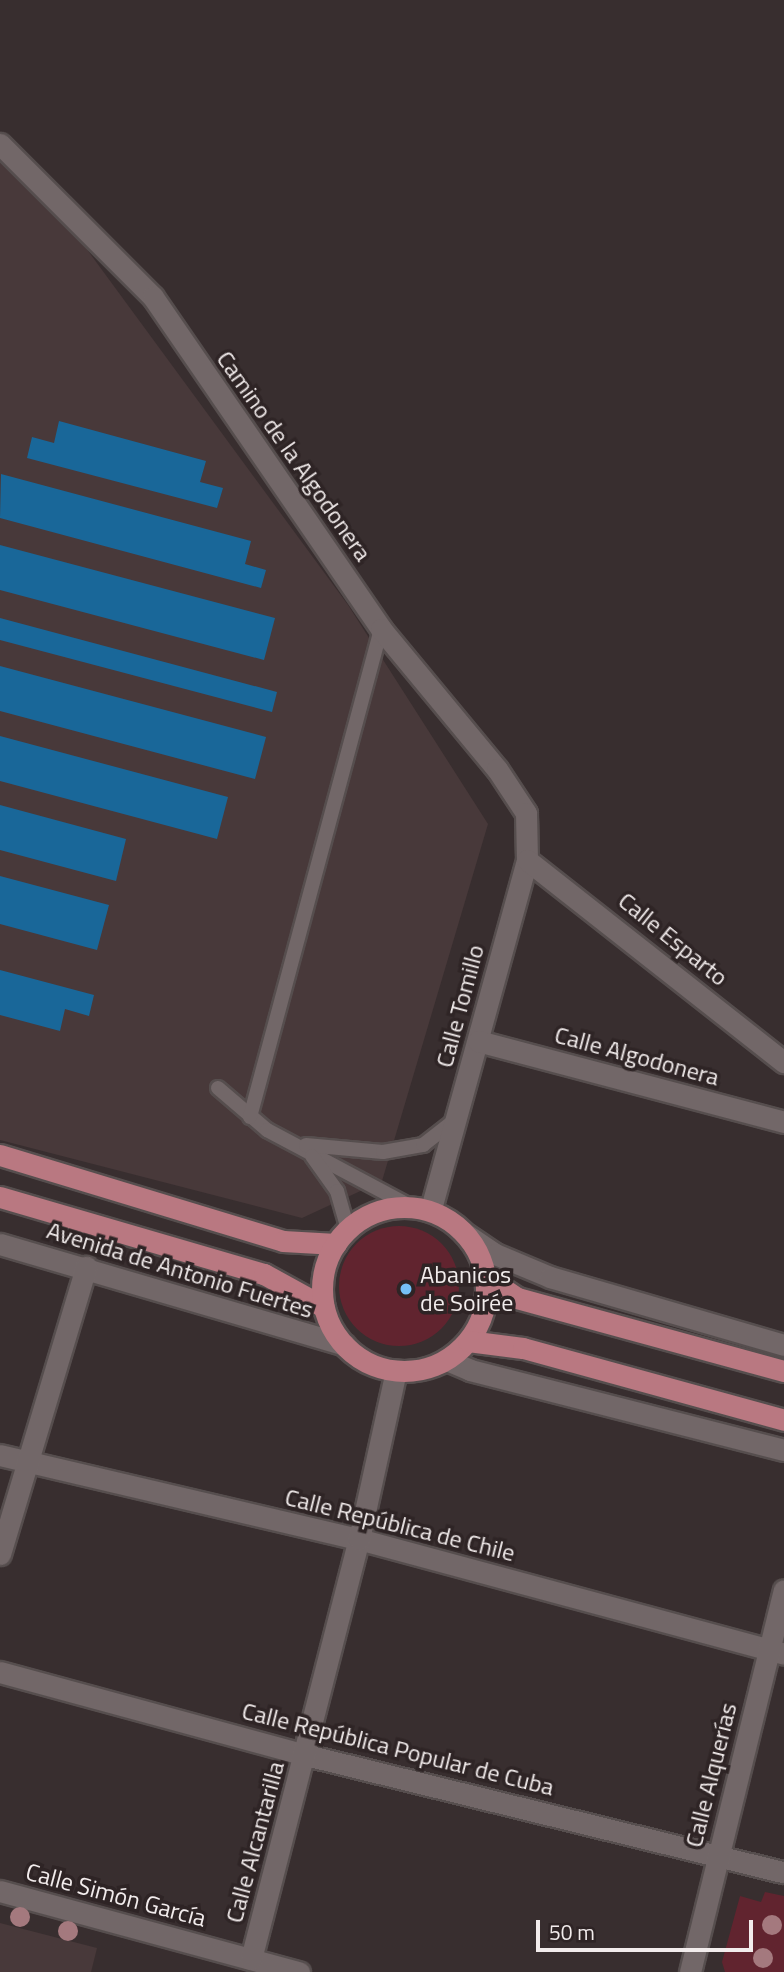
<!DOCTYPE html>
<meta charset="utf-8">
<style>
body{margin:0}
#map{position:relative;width:784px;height:1972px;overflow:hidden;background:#382e2f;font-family:"Titillium Web",sans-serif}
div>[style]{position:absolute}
.built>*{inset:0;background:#48393a}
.green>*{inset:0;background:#61242f}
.round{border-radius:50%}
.building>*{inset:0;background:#196799}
.roads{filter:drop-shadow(2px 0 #564e4e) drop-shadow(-2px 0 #564e4e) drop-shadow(0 2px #564e4e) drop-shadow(0 -2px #564e4e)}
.lane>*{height:14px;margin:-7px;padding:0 7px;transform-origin:7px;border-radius:7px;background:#726768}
.street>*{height:21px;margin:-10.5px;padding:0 10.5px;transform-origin:10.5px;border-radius:10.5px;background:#726768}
.primary>*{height:21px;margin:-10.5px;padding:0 10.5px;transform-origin:10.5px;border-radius:10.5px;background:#b97881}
.primary>.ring{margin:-10.5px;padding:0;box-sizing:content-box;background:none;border:21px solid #b97881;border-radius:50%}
.trees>*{width:20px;height:20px;margin:-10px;border-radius:50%;background:#a4797e}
.dots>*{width:19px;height:19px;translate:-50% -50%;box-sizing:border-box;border:4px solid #2e2425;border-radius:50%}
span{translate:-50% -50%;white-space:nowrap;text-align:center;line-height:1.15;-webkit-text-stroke:7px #2e2425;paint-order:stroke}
.street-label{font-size:24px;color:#f2ecec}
.poi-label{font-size:24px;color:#f2ecec}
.left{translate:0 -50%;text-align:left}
.scale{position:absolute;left:536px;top:1920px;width:217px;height:32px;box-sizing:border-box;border:4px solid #f2ecec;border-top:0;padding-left:9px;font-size:21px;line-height:24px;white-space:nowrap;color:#f2ecec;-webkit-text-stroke:5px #2e2425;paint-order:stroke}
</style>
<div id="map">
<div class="built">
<div style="clip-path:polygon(0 131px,348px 605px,488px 824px,382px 1181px,302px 1218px,0 1140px)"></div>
<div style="clip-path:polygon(0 1923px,97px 1948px,91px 1972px,0 1972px)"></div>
</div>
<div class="green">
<div class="round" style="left:339px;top:1226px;width:120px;height:120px"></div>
<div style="clip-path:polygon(765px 1892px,784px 1896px,784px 1972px,725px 1972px,722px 1962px,740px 1896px,761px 1902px)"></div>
</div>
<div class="building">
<div style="clip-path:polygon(59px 421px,206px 461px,200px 482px,223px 488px,217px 508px,27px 458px,32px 437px,54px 443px)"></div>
<div style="clip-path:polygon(1px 474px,251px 541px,245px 564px,266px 570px,261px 588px,0 518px)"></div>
<div style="clip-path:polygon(0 545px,275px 618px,264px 660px,0 590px)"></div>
<div style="clip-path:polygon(0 618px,277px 692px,272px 712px,0 640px)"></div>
<div style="clip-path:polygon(0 666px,266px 737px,255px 779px,0 711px)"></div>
<div style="clip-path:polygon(0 736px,228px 797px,217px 839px,0 781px)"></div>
<div style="clip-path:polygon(0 805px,126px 839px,116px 881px,0 850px)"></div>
<div style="clip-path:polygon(0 876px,109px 905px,97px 950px,0 924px)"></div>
<div style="clip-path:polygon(0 970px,94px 995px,89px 1016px,65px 1009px,60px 1031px,0 1015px)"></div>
</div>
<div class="roads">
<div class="lane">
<div style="left:218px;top:1088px;width:65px;rotate:40.6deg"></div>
<div style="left:267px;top:1130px;width:160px;rotate:28deg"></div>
<div style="left:250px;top:1117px;width:505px;rotate:-74.97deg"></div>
<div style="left:306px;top:1145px;width:77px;rotate:5.2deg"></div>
<div style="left:383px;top:1152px;width:41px;rotate:-9.9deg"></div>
<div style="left:423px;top:1145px;width:39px;rotate:-38deg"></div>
<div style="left:312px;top:1156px;width:43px;rotate:54.5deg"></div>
<div style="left:337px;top:1191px;width:40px;rotate:74deg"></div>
</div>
<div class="street">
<div style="left:0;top:144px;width:216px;rotate:45deg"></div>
<div style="left:153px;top:297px;width:403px;rotate:55.5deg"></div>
<div style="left:381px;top:629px;width:182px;rotate:50.4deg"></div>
<div style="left:497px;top:769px;width:53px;rotate:56.6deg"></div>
<div style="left:526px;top:813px;width:47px;rotate:88.8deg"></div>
<div style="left:527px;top:860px;width:364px;rotate:105.4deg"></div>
<div style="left:527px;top:860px;width:327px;rotate:38.2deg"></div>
<div style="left:478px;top:1041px;width:317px;rotate:14.8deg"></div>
<div style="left:464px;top:1233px;width:37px;rotate:34deg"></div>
<div style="left:495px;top:1254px;width:60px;rotate:22.7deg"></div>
<div style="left:550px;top:1277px;width:244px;rotate:16.2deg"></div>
<div style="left:0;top:1244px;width:359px;rotate:16.3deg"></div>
<div style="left:447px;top:1360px;width:25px;rotate:23deg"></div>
<div style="left:470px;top:1370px;width:324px;rotate:14.3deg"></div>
<div style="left:0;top:1455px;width:369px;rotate:13.2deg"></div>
<div style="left:359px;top:1539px;width:440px;rotate:15.1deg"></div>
<div style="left:0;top:1554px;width:300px;rotate:-73.3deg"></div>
<div style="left:0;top:1672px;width:317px;rotate:15.2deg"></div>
<div style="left:306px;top:1755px;width:492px;rotate:13.8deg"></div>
<div style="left:0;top:1891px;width:310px;rotate:15.2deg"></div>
<div style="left:251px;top:1959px;width:434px;rotate:-75.6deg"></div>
<div style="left:359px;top:1539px;width:172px;rotate:-77.6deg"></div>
<div style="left:690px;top:1972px;width:393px;rotate:-76.2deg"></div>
</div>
<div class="primary">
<div style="left:0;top:1155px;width:296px;rotate:16.9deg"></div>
<div style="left:283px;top:1241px;width:53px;rotate:3.2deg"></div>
<div style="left:0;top:1197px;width:275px;rotate:16.3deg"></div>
<div style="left:264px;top:1274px;width:68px;rotate:28.8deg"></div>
<div class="ring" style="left:322px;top:1207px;width:143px;height:143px"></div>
<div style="left:486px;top:1277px;width:37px;rotate:34deg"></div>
<div style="left:517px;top:1298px;width:277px;rotate:15.3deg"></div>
<div style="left:468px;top:1341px;width:55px;rotate:7.3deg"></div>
<div style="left:523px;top:1348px;width:271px;rotate:15.4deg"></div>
</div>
</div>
<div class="trees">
<div style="left:20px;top:1917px"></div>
<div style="left:772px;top:1925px"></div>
<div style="left:68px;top:1931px"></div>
<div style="left:763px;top:1958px"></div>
</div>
<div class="dots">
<div style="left:406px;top:1289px;background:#76c0f7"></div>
</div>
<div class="street-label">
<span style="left:294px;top:456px;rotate:55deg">Camino de la Algodonera</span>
<span style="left:673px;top:939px;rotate:39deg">Calle Esparto</span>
<span style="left:460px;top:1006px;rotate:-75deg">Calle Tomillo</span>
<span style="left:637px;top:1056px;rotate:15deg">Calle Algodonera</span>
<span style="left:180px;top:1270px;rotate:17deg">Avenida de Antonio Fuertes</span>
<span style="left:400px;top:1525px;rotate:14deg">Calle República de Chile</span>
<span style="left:398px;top:1749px;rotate:14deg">Calle República Popular de Cuba</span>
<span style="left:711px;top:1775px;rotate:-76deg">Calle Alquerías</span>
<span style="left:255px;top:1842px;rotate:-75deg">Calle Alcantarilla</span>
<span style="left:116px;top:1895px;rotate:15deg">Calle Simón García</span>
</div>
<div class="poi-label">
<span class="left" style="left:420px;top:1289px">Abanicos<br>de Soirée</span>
</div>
<div class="scale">50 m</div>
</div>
